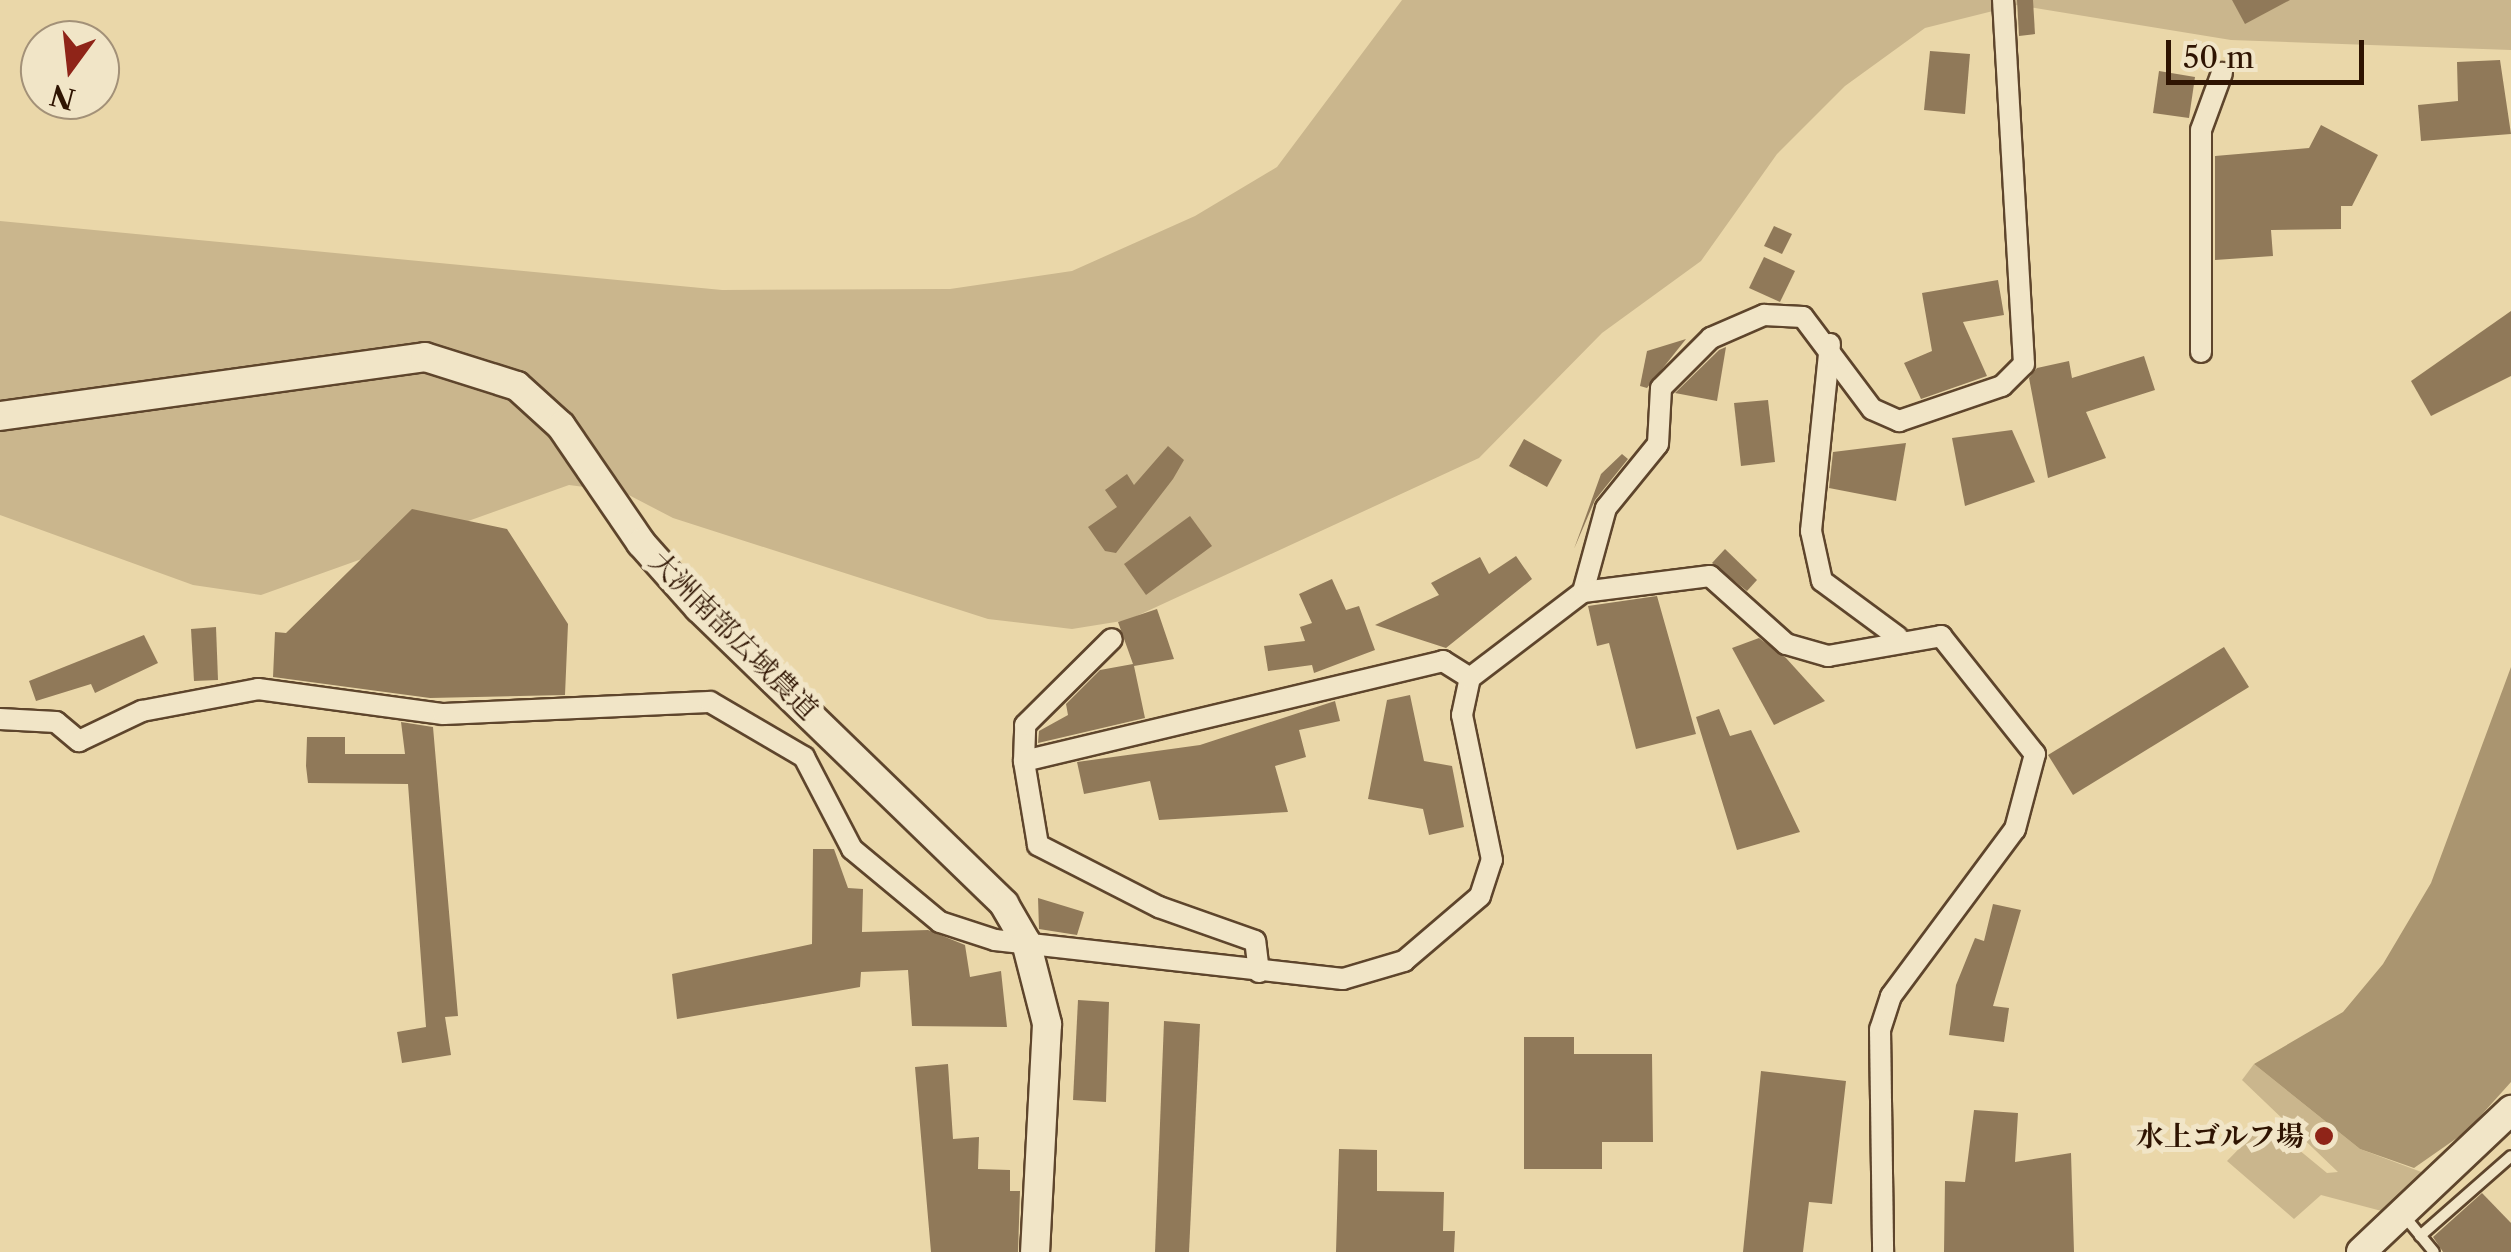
<!DOCTYPE html>
<meta charset="utf-8">
<style>
body{margin:0}
#map{position:relative;width:2511px;height:1252px;overflow:hidden;background:#ead7a9;font-family:"Libre Caslon Text","Noto Serif JP",serif}
div>[style]{position:absolute}
.green>*{inset:0;background:#cab68d}
.water>*{inset:0;background:#aa9570}
.building>*{inset:0;background:#907959}
.roads{filter:drop-shadow(2px 0 #5e452c) drop-shadow(-2px 0 #5e452c) drop-shadow(0 2px #5e452c) drop-shadow(0 -2px #5e452c)}
.lane>*{height:10px;margin:-5px;padding:0 5px;transform-origin:5px;border-radius:5px;background:#f1e5c7}
.street>*{height:20px;margin:-10px;padding:0 10px;transform-origin:10px;border-radius:10px;background:#f1e5c7}
.secondary>*{height:28px;margin:-14px;padding:0 14px;transform-origin:14px;border-radius:14px;background:#f1e5c7}
.dots>*{width:28px;height:28px;translate:-50% -50%;box-sizing:border-box;border:5px solid #f1e5c7;border-radius:50%}
span{translate:-50% -50%;white-space:nowrap;text-align:center;line-height:1.15;-webkit-text-stroke:10px #f1e5c7;paint-order:stroke}
.street-label{font-size:28px;color:#2f1402}
.poi-label{font-size:28px;color:#2f1402;font-weight:700}
.right{translate:-100% -50%;text-align:right}
.north{position:absolute;left:20px;top:20px;width:100px;height:100px;box-sizing:border-box;background:#f1e5c7;border:2px solid #a39178;border-radius:50%;rotate:195deg;font-size:28px;font-weight:700;line-height:40px;text-align:center;color:#2f1402}
.north::after{content:'';display:block;margin:auto;width:35px;height:45px;background:#8f2418;clip-path:polygon(50% 0,100% 100%,50% 72%,0 100%)}
.scale{position:absolute;left:2166px;top:40px;width:198px;height:45px;box-sizing:border-box;border:5px solid #2f1402;border-top:0;padding-left:12px;font-size:30px;line-height:35px;white-space:nowrap;color:#2f1402;-webkit-text-stroke:8px #f1e5c7;paint-order:stroke}
</style>
<div id="map">
<div class="green">
<div style="clip-path:polygon(1402px 0,2511px 0,2511px 50px,2231px 40px,2017px 5px,1925px 28px,1845px 86px,1777px 154px,1701px 261px,1602px 333px,1479px 458px,1128px 620px,1072px 629px,988px 619px,673px 518px,623px 492px,569px 485px,261px 595px,193px 585px,0 515px,0 221px,722px 290px,950px 289px,1072px 271px,1195px 216px,1277px 167px)"></div>
<div style="clip-path:polygon(2254px 1064px,2360px 1149px,2432px 1176px,2393px 1214px,2321px 1195px,2294px 1219px,2227px 1161px,2265px 1122px,2327px 1173px,2338px 1172px,2242px 1080px)"></div>
</div>
<div class="water">
<div style="clip-path:polygon(2511px 667px,2511px 1082px,2467px 1131px,2414px 1168px,2360px 1149px,2254px 1064px,2343px 1012px,2383px 964px,2431px 883px)"></div>
</div>
<div class="building">
<div style="clip-path:polygon(2017px 0,2033px 0,2035px 34px,2019px 36px)"></div>
<div style="clip-path:polygon(2232px 0,2290px 0,2245px 24px)"></div>
<div style="clip-path:polygon(1930px 51px,1970px 54px,1965px 114px,1924px 110px)"></div>
<div style="clip-path:polygon(2500px 60px,2511px 134px,2421px 141px,2418px 105px,2458px 101px,2457px 62px)"></div>
<div style="clip-path:polygon(2159px 71px,2195px 77px,2189px 118px,2153px 113px)"></div>
<div style="clip-path:polygon(2321px 125px,2378px 155px,2352px 206px,2341px 206px,2341px 229px,2271px 230px,2273px 256px,2215px 260px,2215px 156px,2309px 148px)"></div>
<div style="clip-path:polygon(1774px 226px,1792px 234px,1782px 254px,1764px 246px)"></div>
<div style="clip-path:polygon(1764px 257px,1795px 271px,1780px 302px,1749px 288px)"></div>
<div style="clip-path:polygon(1998px 280px,2004px 315px,1963px 322px,1987px 376px,1921px 399px,1904px 363px,1932px 351px,1922px 293px)"></div>
<div style="clip-path:polygon(2511px 311px,2511px 376px,2431px 416px,2411px 381px)"></div>
<div style="clip-path:polygon(1686px 339px,1647px 388px,1640px 386px,1647px 351px)"></div>
<div style="clip-path:polygon(1726px 347px,1717px 401px,1675px 393px,1719px 350px)"></div>
<div style="clip-path:polygon(2144px 356px,2155px 390px,2086px 412px,2106px 458px,2048px 478px,2029px 378px,2037px 368px,2069px 361px,2072px 378px)"></div>
<div style="clip-path:polygon(1768px 400px,1775px 462px,1741px 466px,1734px 403px)"></div>
<div style="clip-path:polygon(2012px 430px,2035px 482px,1965px 506px,1952px 438px)"></div>
<div style="clip-path:polygon(1524px 439px,1562px 460px,1547px 487px,1509px 466px)"></div>
<div style="clip-path:polygon(1906px 443px,1896px 501px,1829px 488px,1833px 452px)"></div>
<div style="clip-path:polygon(1168px 446px,1184px 460px,1173px 479px,1116px 553px,1105px 551px,1088px 527px,1117px 507px,1105px 490px,1127px 474px,1134px 485px)"></div>
<div style="clip-path:polygon(1622px 454px,1628px 459px,1595px 500px,1574px 549px,1601px 474px)"></div>
<div style="clip-path:polygon(412px 509px,507px 529px,568px 624px,565px 695px,430px 698px,273px 677px,275px 632px,286px 633px)"></div>
<div style="clip-path:polygon(1190px 516px,1212px 546px,1146px 595px,1124px 564px)"></div>
<div style="clip-path:polygon(1725px 549px,1757px 580px,1747px 591px,1712px 563px)"></div>
<div style="clip-path:polygon(1516px 556px,1532px 579px,1446px 648px,1375px 625px,1439px 595px,1431px 583px,1480px 557px,1489px 574px)"></div>
<div style="clip-path:polygon(1332px 579px,1346px 610px,1359px 606px,1375px 650px,1314px 673px,1312px 665px,1268px 671px,1264px 646px,1305px 641px,1300px 627px,1312px 623px,1299px 594px)"></div>
<div style="clip-path:polygon(1657px 596px,1696px 734px,1636px 749px,1609px 643px,1597px 646px,1588px 606px)"></div>
<div style="clip-path:polygon(1157px 609px,1174px 659px,1134px 666px,1145px 718px,1038px 743px,1039px 731px,1068px 715px,1066px 704px,1100px 670px,1133px 664px,1118px 622px)"></div>
<div style="clip-path:polygon(216px 627px,218px 680px,194px 681px,191px 629px)"></div>
<div style="clip-path:polygon(144px 635px,158px 663px,95px 693px,91px 684px,36px 701px,29px 681px)"></div>
<div style="clip-path:polygon(1759px 638px,1786px 658px,1825px 701px,1774px 725px,1732px 648px)"></div>
<div style="clip-path:polygon(2224px 647px,2249px 687px,2073px 795px,2048px 755px)"></div>
<div style="clip-path:polygon(1410px 695px,1424px 761px,1452px 766px,1464px 827px,1429px 835px,1423px 809px,1368px 799px,1387px 700px)"></div>
<div style="clip-path:polygon(1335px 701px,1340px 721px,1299px 730px,1306px 757px,1275px 766px,1288px 812px,1159px 820px,1150px 781px,1084px 794px,1077px 762px,1200px 745px)"></div>
<div style="clip-path:polygon(1719px 709px,1730px 736px,1751px 730px,1800px 832px,1737px 850px,1696px 717px)"></div>
<div style="clip-path:polygon(401px 722px,433px 727px,458px 1016px,445px 1017px,451px 1055px,402px 1063px,397px 1032px,426px 1027px,408px 784px,308px 783px,306px 766px,307px 737px,345px 737px,345px 754px,405px 754px)"></div>
<div style="clip-path:polygon(813px 849px,834px 849px,848px 888px,863px 889px,862px 932px,928px 930px,965px 945px,970px 977px,1001px 971px,1007px 1027px,912px 1026px,908px 970px,861px 972px,860px 987px,677px 1019px,672px 974px,812px 944px)"></div>
<div style="clip-path:polygon(1038px 898px,1084px 912px,1077px 935px,1039px 929px)"></div>
<div style="clip-path:polygon(1993px 904px,2021px 910px,1993px 1006px,2009px 1008px,2004px 1042px,1949px 1035px,1956px 985px,1975px 938px,1984px 941px)"></div>
<div style="clip-path:polygon(1078px 1000px,1109px 1002px,1106px 1102px,1073px 1100px)"></div>
<div style="clip-path:polygon(1164px 1021px,1200px 1024px,1189px 1252px,1155px 1252px)"></div>
<div style="clip-path:polygon(1524px 1037px,1574px 1037px,1574px 1054px,1652px 1054px,1653px 1142px,1602px 1142px,1602px 1169px,1524px 1169px)"></div>
<div style="clip-path:polygon(948px 1064px,953px 1139px,979px 1137px,978px 1169px,1010px 1170px,1010px 1191px,1020px 1191px,1018px 1252px,931px 1252px,915px 1067px)"></div>
<div style="clip-path:polygon(1761px 1071px,1846px 1081px,1832px 1204px,1809px 1202px,1803px 1252px,1743px 1252px)"></div>
<div style="clip-path:polygon(1974px 1110px,2018px 1113px,2015px 1162px,2071px 1153px,2074px 1252px,1944px 1252px,1945px 1181px,1965px 1182px)"></div>
<div style="clip-path:polygon(1339px 1149px,1377px 1150px,1377px 1191px,1444px 1192px,1443px 1231px,1455px 1231px,1454px 1252px,1336px 1252px)"></div>
<div style="clip-path:polygon(2482px 1193px,2511px 1223px,2511px 1252px,2443px 1252px,2433px 1237px)"></div>
</div>
<div class="roads">
<div class="lane">
<div style="left:2405px;top:1217px;width:45px;rotate:50.4deg"></div>
<div style="left:2420px;top:1236px;width:121px;rotate:-41.3deg"></div>
</div>
<div class="street">
<div style="left:1830px;top:344px;width:188px;rotate:95.8deg"></div>
<div style="left:1811px;top:531px;width:51px;rotate:77.6deg"></div>
<div style="left:1822px;top:581px;width:94px;rotate:36.4deg"></div>
<div style="left:2201px;top:352px;width:222px;rotate:-90deg"></div>
<div style="left:2201px;top:130px;width:61px;rotate:-69.8deg"></div>
<div style="left:1583px;top:592px;width:87px;rotate:-74.7deg"></div>
<div style="left:1606px;top:508px;width:82px;rotate:-50.9deg"></div>
<div style="left:1658px;top:444px;width:56px;rotate:-86.9deg"></div>
<div style="left:1661px;top:388px;width:71px;rotate:-45deg"></div>
<div style="left:1711px;top:338px;width:58px;rotate:-23.5deg"></div>
<div style="left:1764px;top:315px;width:39px;rotate:3deg"></div>
<div style="left:1803px;top:317px;width:115px;rotate:53.1deg"></div>
<div style="left:1872px;top:409px;width:30px;rotate:24deg"></div>
<div style="left:1899px;top:421px;width:109px;rotate:-18.8deg"></div>
<div style="left:2002px;top:386px;width:31px;rotate:-45deg"></div>
<div style="left:2024px;top:364px;width:365px;rotate:-93.3deg"></div>
<div style="left:0;top:719px;width:56px;rotate:3.1deg"></div>
<div style="left:56px;top:722px;width:30px;rotate:40deg"></div>
<div style="left:79px;top:741px;width:70px;rotate:-25.5deg"></div>
<div style="left:142px;top:711px;width:118px;rotate:-10.7deg"></div>
<div style="left:258px;top:689px;width:187px;rotate:7.7deg"></div>
<div style="left:443px;top:714px;width:267px;rotate:-2.6deg"></div>
<div style="left:710px;top:702px;width:109px;rotate:30.3deg"></div>
<div style="left:804px;top:757px;width:104px;rotate:62.4deg"></div>
<div style="left:852px;top:849px;width:114px;rotate:39.7deg"></div>
<div style="left:940px;top:922px;width:58px;rotate:18.1deg"></div>
<div style="left:995px;top:940px;width:350px;rotate:6.4deg"></div>
<div style="left:1343px;top:979px;width:64px;rotate:-16.4deg"></div>
<div style="left:1404px;top:961px;width:100px;rotate:-40.5deg"></div>
<div style="left:1480px;top:896px;width:38px;rotate:-72deg"></div>
<div style="left:1492px;top:860px;width:148px;rotate:-101.7deg"></div>
<div style="left:1462px;top:715px;width:38px;rotate:-78deg"></div>
<div style="left:1470px;top:678px;width:142px;rotate:-37.3deg"></div>
<div style="left:1583px;top:592px;width:128px;rotate:-7.2deg"></div>
<div style="left:1710px;top:576px;width:102px;rotate:41.8deg"></div>
<div style="left:1786px;top:644px;width:44px;rotate:15.9deg"></div>
<div style="left:1828px;top:656px;width:115px;rotate:-10deg"></div>
<div style="left:1941px;top:636px;width:151px;rotate:51.5deg"></div>
<div style="left:2035px;top:754px;width:78px;rotate:104.9deg"></div>
<div style="left:2015px;top:829px;width:208px;rotate:126.6deg"></div>
<div style="left:1891px;top:996px;width:35px;rotate:108deg"></div>
<div style="left:1880px;top:1029px;width:223px;rotate:89.2deg"></div>
<div style="left:1024px;top:761px;width:36px;rotate:-88deg"></div>
<div style="left:1025px;top:725px;width:122px;rotate:-44.7deg"></div>
<div style="left:1259px;top:972px;width:31px;rotate:-97deg"></div>
<div style="left:1255px;top:941px;width:102px;rotate:-160.5deg"></div>
<div style="left:1159px;top:907px;width:136px;rotate:-152.9deg"></div>
<div style="left:1038px;top:845px;width:85px;rotate:-99.5deg"></div>
<div style="left:1024px;top:761px;width:431px;rotate:-13.4deg"></div>
<div style="left:1443px;top:661px;width:32px;rotate:32deg"></div>
</div>
<div class="secondary">
<div style="left:0;top:416px;width:429px;rotate:-7.9deg"></div>
<div style="left:425px;top:357px;width:96px;rotate:17.5deg"></div>
<div style="left:517px;top:386px;width:59px;rotate:42.3deg"></div>
<div style="left:561px;top:426px;width:142px;rotate:55.6deg"></div>
<div style="left:641px;top:543px;width:87px;rotate:48.3deg"></div>
<div style="left:699px;top:608px;width:425px;rotate:44.1deg"></div>
<div style="left:1004px;top:904px;width:44px;rotate:59.9deg"></div>
<div style="left:1026px;top:942px;width:85px;rotate:75.6deg"></div>
<div style="left:1047px;top:1024px;width:228px;rotate:93deg"></div>
<div style="left:2361px;top:1252px;width:207px;rotate:-43.4deg"></div>
</div>
</div>
<div class="dots">
<div style="left:2324px;top:1136px;background:#8f2418"></div>
</div>
<div class="street-label">
<span style="left:734px;top:635px;rotate:45deg">大洲南部広域農道</span>
</div>
<div class="poi-label">
<span class="right" style="left:2304px;top:1136px">水上ゴルフ場</span>
</div>
<div class="north">N</div>
<div class="scale">50 m</div>
</div>
